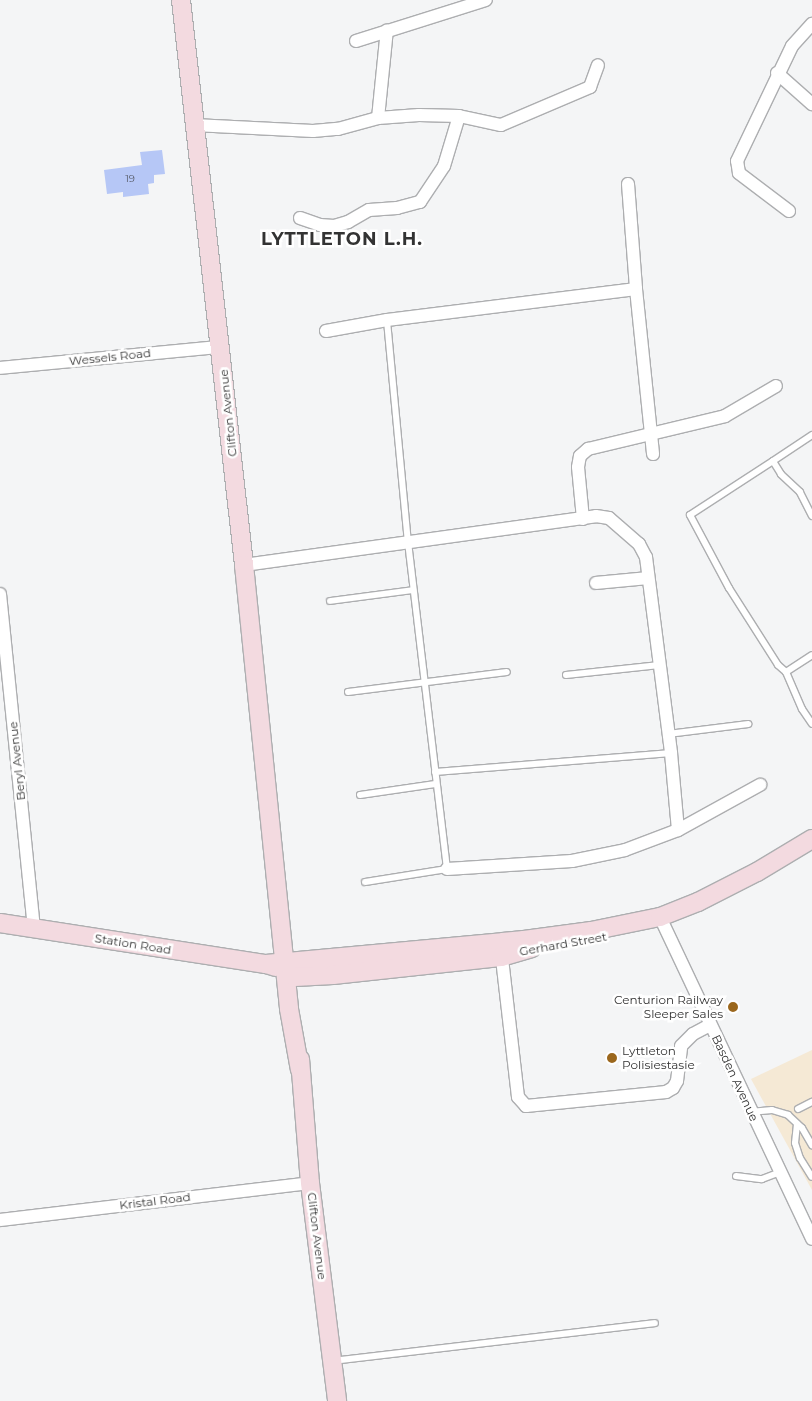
<!DOCTYPE html>
<style>
body{margin:0}
#map{position:relative;width:812px;height:1401px;overflow:hidden;background:#f4f5f6;font-family:Montserrat,sans-serif}
div>[style]{position:absolute}
.commercial>*{inset:0;background:#f5e9d5}
.building>*{inset:0;background:#b6c7f6}
.roads{filter:drop-shadow(1px 0 #adaeb0) drop-shadow(-1px 0 #adaeb0) drop-shadow(0 1px #adaeb0) drop-shadow(0 -1px #adaeb0)}
.lane>*{height:6px;margin:-3px;padding:0 3px;transform-origin:3px;border-radius:3px;background:#fff}
.street>*{height:12px;margin:-6px;padding:0 6px;transform-origin:6px;border-radius:6px;background:#fff}
.secondary>*{height:18px;margin:-9px;padding:0 9px;transform-origin:9px;border-radius:9px;background:#f3dae0}
.dots>*{width:14px;height:14px;translate:-50% -50%;box-sizing:border-box;border:2px solid #fff;border-radius:50%}
span{translate:-50% -50%;white-space:nowrap;text-align:center;line-height:1.15;-webkit-text-stroke:5px #fff;paint-order:stroke}
.number-label{font-size:10px;color:#545864}
.number-label span{-webkit-text-stroke-width:0}
.street-label{font-size:12px;color:#333}
.poi-label{font-size:12px;color:#333}
.right{translate:-100% -50%;text-align:right}
.left{translate:0 -50%;text-align:left}
.district-label{font-size:18px;color:#333;font-weight:700;letter-spacing:1px}
</style>
<div id="map">
<div class="commercial">
<div style="clip-path:polygon(812px 1050px,812px 1190px,751px 1079px)"></div>
</div>
<div class="building">
<div style="clip-path:polygon(162px 150px,165px 174px,154px 175px,154px 183px,148px 184px,149px 194px,123px 197px,123px 192px,107px 194px,104px 170px,142px 165px,140px 152px)"></div>
</div>
<div class="roads">
<div class="lane">
<div style="left:773px;top:461px;width:47px;rotate:-33.7deg"></div>
<div style="left:812px;top:516px;width:27px;rotate:-117deg"></div>
<div style="left:800px;top:492px;width:26px;rotate:-137deg"></div>
<div style="left:781px;top:474px;width:15px;rotate:-122deg"></div>
<div style="left:773px;top:461px;width:99px;rotate:147deg"></div>
<div style="left:690px;top:515px;width:83px;rotate:61.9deg"></div>
<div style="left:729px;top:588px;width:91px;rotate:57.5deg"></div>
<div style="left:778px;top:665px;width:11px;rotate:41deg"></div>
<div style="left:786px;top:672px;width:31px;rotate:-33deg"></div>
<div style="left:330px;top:601px;width:84px;rotate:-7.5deg"></div>
<div style="left:786px;top:672px;width:40px;rotate:66.6deg"></div>
<div style="left:802px;top:709px;width:18px;rotate:56deg"></div>
<div style="left:566px;top:675px;width:94px;rotate:-6.1deg"></div>
<div style="left:348px;top:692px;width:160px;rotate:-7.2deg"></div>
<div style="left:668px;top:734px;width:81px;rotate:-7.1deg"></div>
<div style="left:435px;top:772px;width:237px;rotate:-4.6deg"></div>
<div style="left:360px;top:795px;width:76px;rotate:-8.3deg"></div>
<div style="left:365px;top:882px;width:83px;rotate:-9deg"></div>
<div style="left:447px;top:869px;width:328px;rotate:-96.8deg"></div>
<div style="left:408px;top:543px;width:224px;rotate:-95.4deg"></div>
<div style="left:798px;top:1109px;width:16px;rotate:-27deg"></div>
<div style="left:750px;top:1112px;width:22px;rotate:-5deg"></div>
<div style="left:772px;top:1110px;width:17px;rotate:17deg"></div>
<div style="left:788px;top:1115px;width:19px;rotate:43deg"></div>
<div style="left:802px;top:1128px;width:20px;rotate:60deg"></div>
<div style="left:797px;top:1124px;width:19px;rotate:96deg"></div>
<div style="left:795px;top:1143px;width:16px;rotate:72deg"></div>
<div style="left:800px;top:1158px;width:22px;rotate:58deg"></div>
<div style="left:736px;top:1176px;width:26px;rotate:7deg"></div>
<div style="left:762px;top:1179px;width:19px;rotate:-21deg"></div>
<div style="left:333px;top:1361px;width:324px;rotate:-6.7deg"></div>
</div>
<div class="street">
<div style="left:356px;top:41px;width:136px;rotate:-17.5deg"></div>
<div style="left:777px;top:73px;width:47px;rotate:41.5deg"></div>
<div style="left:378px;top:118px;width:88px;rotate:-84.2deg"></div>
<div style="left:194px;top:125px;width:119px;rotate:2.9deg"></div>
<div style="left:313px;top:131px;width:25px;rotate:-5deg"></div>
<div style="left:338px;top:129px;width:41px;rotate:-15.4deg"></div>
<div style="left:378px;top:118px;width:41px;rotate:-4.2deg"></div>
<div style="left:419px;top:115px;width:40px;rotate:1.4deg"></div>
<div style="left:459px;top:116px;width:43px;rotate:12.1deg"></div>
<div style="left:501px;top:125px;width:97px;rotate:-23.1deg"></div>
<div style="left:590px;top:87px;width:23px;rotate:-70deg"></div>
<div style="left:628px;top:184px;width:105px;rotate:85.6deg"></div>
<div style="left:636px;top:289px;width:166px;rotate:84.1deg"></div>
<div style="left:789px;top:211px;width:63px;rotate:-142.8deg"></div>
<div style="left:739px;top:173px;width:12px;rotate:-99deg"></div>
<div style="left:737px;top:161px;width:127px;rotate:-64.4deg"></div>
<div style="left:792px;top:46px;width:30px;rotate:-48deg"></div>
<div style="left:300px;top:218px;width:21px;rotate:19deg"></div>
<div style="left:320px;top:225px;width:14px;rotate:4deg"></div>
<div style="left:334px;top:226px;width:15px;rotate:-16deg"></div>
<div style="left:348px;top:222px;width:24px;rotate:-30deg"></div>
<div style="left:369px;top:210px;width:28px;rotate:-4deg"></div>
<div style="left:397px;top:208px;width:24px;rotate:-15deg"></div>
<div style="left:420px;top:202px;width:43px;rotate:-56.3deg"></div>
<div style="left:444px;top:166px;width:52px;rotate:-73.3deg"></div>
<div style="left:326px;top:331px;width:62px;rotate:-10.2deg"></div>
<div style="left:387px;top:320px;width:251px;rotate:-7.1deg"></div>
<div style="left:0;top:368px;width:221px;rotate:-5.5deg"></div>
<div style="left:583px;top:519px;width:52px;rotate:-95.5deg"></div>
<div style="left:578px;top:467px;width:11px;rotate:-80deg"></div>
<div style="left:580px;top:456px;width:11px;rotate:-41deg"></div>
<div style="left:588px;top:449px;width:141px;rotate:-13.5deg"></div>
<div style="left:725px;top:416px;width:59px;rotate:-30.5deg"></div>
<div style="left:244px;top:565px;width:355px;rotate:-7.9deg"></div>
<div style="left:596px;top:516px;width:13px;rotate:9deg"></div>
<div style="left:609px;top:518px;width:40px;rotate:41deg"></div>
<div style="left:639px;top:544px;width:15px;rotate:62deg"></div>
<div style="left:646px;top:557px;width:198px;rotate:82.7deg"></div>
<div style="left:671px;top:753px;width:77px;rotate:84.8deg"></div>
<div style="left:596px;top:583px;width:52px;rotate:-5.5deg"></div>
<div style="left:0;top:594px;width:337px;rotate:84.2deg"></div>
<div style="left:447px;top:869px;width:125px;rotate:-3.7deg"></div>
<div style="left:572px;top:861px;width:54px;rotate:-11.7deg"></div>
<div style="left:625px;top:850px;width:57px;rotate:-20.7deg"></div>
<div style="left:678px;top:830px;width:94px;rotate:-28.8deg"></div>
<div style="left:660px;top:917px;width:356px;rotate:64.7deg"></div>
<div style="left:501px;top:950px;width:148px;rotate:83.4deg"></div>
<div style="left:518px;top:1097px;width:12px;rotate:48deg"></div>
<div style="left:526px;top:1106px;width:141px;rotate:-5.7deg"></div>
<div style="left:666px;top:1092px;width:8px;rotate:-30deg"></div>
<div style="left:673px;top:1088px;width:8px;rotate:-60deg"></div>
<div style="left:677px;top:1081px;width:35px;rotate:-83deg"></div>
<div style="left:681px;top:1046px;width:17px;rotate:-45deg"></div>
<div style="left:693px;top:1034px;width:19px;rotate:-28deg"></div>
<div style="left:0;top:1220px;width:312px;rotate:-6.8deg"></div>
</div>
<div class="secondary">
<div style="left:181px;top:0;width:569px;rotate:83.64deg"></div>
<div style="left:244px;top:565px;width:446px;rotate:84.2deg"></div>
<div style="left:289px;top:1009px;width:62px;rotate:79.8deg"></div>
<div style="left:0;top:923px;width:269px;rotate:8.8deg"></div>
<div style="left:266px;top:964px;width:10px;rotate:17deg"></div>
<div style="left:266px;top:964px;width:259px;rotate:-5.3deg"></div>
<div style="left:524px;top:940px;width:68px;rotate:-7.7deg"></div>
<div style="left:591px;top:931px;width:70px;rotate:-11.5deg"></div>
<div style="left:660px;top:917px;width:41px;rotate:-21.5deg"></div>
<div style="left:698px;top:902px;width:66px;rotate:-27deg"></div>
<div style="left:757px;top:872px;width:64px;rotate:-31deg"></div>
<div style="left:295px;top:977px;width:38px;rotate:-3deg"></div>
<div style="left:333px;top:975px;width:169px;rotate:-6.1deg"></div>
<div style="left:501px;top:957px;width:32px;rotate:-16deg"></div>
<div style="left:300px;top:1059px;width:124px;rotate:85.4deg"></div>
<div style="left:310px;top:1183px;width:220px;rotate:82.9deg"></div>
</div>
</div>
<div class="dots">
<div style="left:733px;top:1007px;background:#9b671d"></div>
<div style="left:612px;top:1058px;background:#9b671d"></div>
</div>
<div class="number-label">
<span style="left:130px;top:179px">19</span>
</div>
<div class="street-label">
<span style="left:110px;top:357px;rotate:-6deg">Wessels Road</span>
<span style="left:228px;top:413px;rotate:-96deg">Clifton Avenue</span>
<span style="left:17px;top:761px;rotate:-96deg">Beryl Avenue</span>
<span style="left:133px;top:944px;rotate:9deg">Station Road</span>
<span style="left:563px;top:944px;rotate:-10deg">Gerhard Street</span>
<span style="left:735px;top:1078px;rotate:65deg">Basden Avenue</span>
<span style="left:155px;top:1201px;rotate:-7deg">Kristal Road</span>
<span style="left:317px;top:1236px;rotate:83deg">Clifton Avenue</span>
</div>
<div class="poi-label">
<span class="right" style="left:723px;top:1007px">Centurion Railway<br>Sleeper Sales</span>
<span class="left" style="left:622px;top:1058px">Lyttleton<br>Polisiestasie</span>
</div>
<div class="district-label">
<span style="left:342px;top:239px">LYTTLETON L.H.</span>
</div>
</div>
